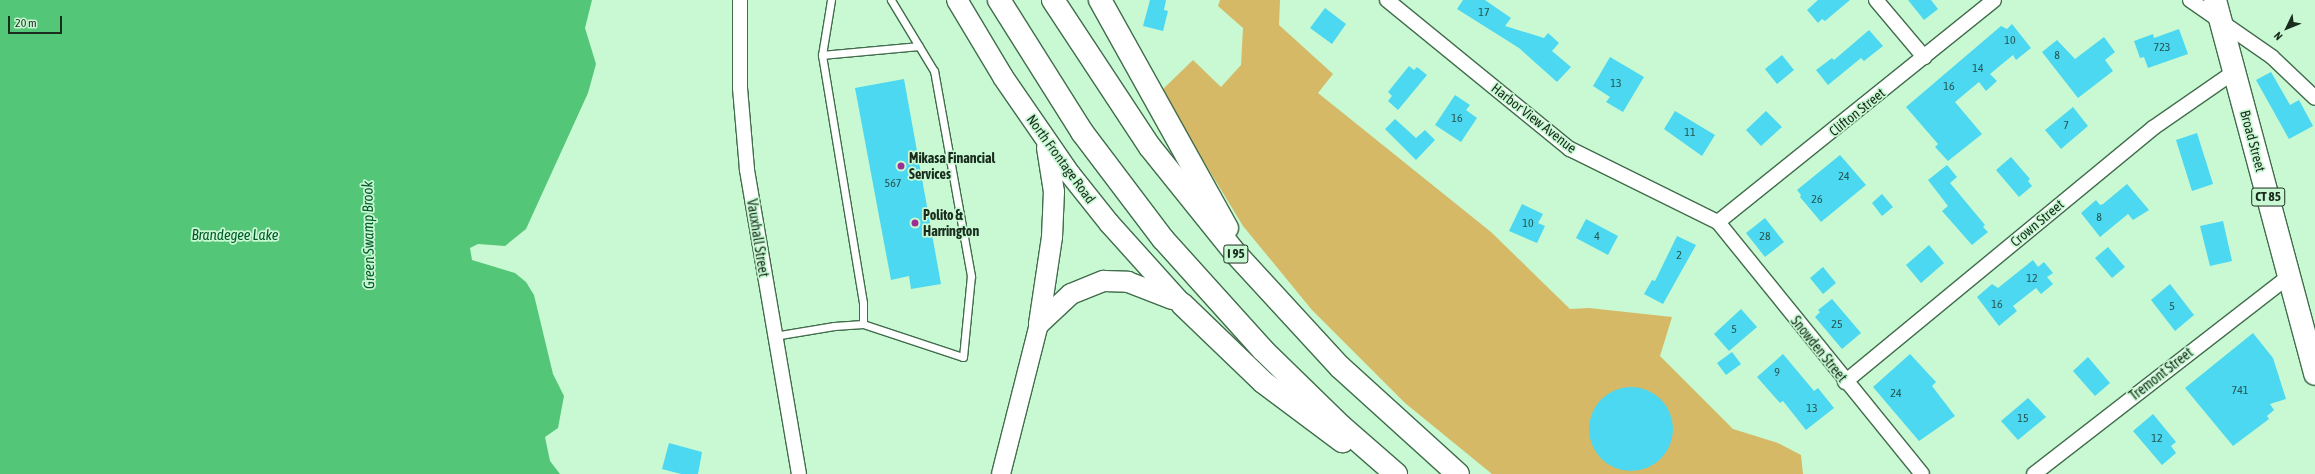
<!DOCTYPE html>
<style>
body{margin:0}
#map{position:relative;width:2315px;height:474px;overflow:hidden;background:#c8f9d3;font-family:"Asap Condensed",sans-serif}
div>[style]{position:absolute}
.green>*{inset:0;background:#d5b966}
.water>*{inset:0;background:#54c678}
.building>*{inset:0;background:#4bd8f0}
.round{border-radius:50%}
.roads{filter:drop-shadow(1px 0 #416d4c) drop-shadow(-1px 0 #416d4c) drop-shadow(0 1px #416d4c) drop-shadow(0 -1px #416d4c)}
.service>*{height:7px;margin:-3.5px;padding:0 3.5px;transform-origin:3.5px;border-radius:3.5px;background:#fff}
.minor>*{height:14px;margin:-7px;padding:0 7px;transform-origin:7px;border-radius:7px;background:#fff}
.tertiary>*{height:18px;margin:-9px;padding:0 9px;transform-origin:9px;border-radius:9px;background:#fff}
.secondary>*{height:20px;margin:-10px;padding:0 10px;transform-origin:10px;border-radius:10px;background:#fff}
.primary>*{height:22px;margin:-11px;padding:0 11px;transform-origin:11px;border-radius:11px;background:#fff}
.motorway>*{height:22px;margin:-11px;padding:0 11px;transform-origin:11px;border-radius:11px;background:#fff}
.dots>*{width:11px;height:11px;translate:-50% -50%;box-sizing:border-box;border:2px solid #c8f9d3;border-radius:50%}
span{translate:-50% -50%;white-space:nowrap;text-align:center;line-height:1.15;-webkit-text-stroke:3.5px #c8f9d3;paint-order:stroke}
.number-label{font-size:12px;color:#265752}
.number-label span{-webkit-text-stroke-width:0}
.shield-label span{padding:1px 3px;background:#c8f9d3;border:1px solid;border-radius:3px;-webkit-text-stroke-width:0}
.shield-label{font-size:13px;color:#1a2c1e;font-weight:700}
.street-label{font-size:14px;color:#1a2c1e}
.poi-label{font-size:14px;color:#1a2c1e;font-weight:700}
.left{translate:0 -50%;text-align:left}
.water-label{font-size:15px;color:#005a29;font-style:italic}
.north{position:absolute;left:2267px;top:8px;width:40px;height:40px;-webkit-text-stroke:3px #c8f9d3;paint-order:stroke;rotate:227deg;font-size:11px;font-weight:700;line-height:16px;text-align:center;color:#1a2c1e}
.north::after{content:'';display:block;margin:auto;width:14px;height:18px;background:#1a2c1e;clip-path:polygon(50% 0,100% 100%,50% 72%,0 100%)}
.scale{position:absolute;left:8px;top:16px;width:54px;height:18px;box-sizing:border-box;border:2px solid #1a2c1e;border-top:0;padding-left:5px;font-size:12px;line-height:14px;white-space:nowrap;color:#1a2c1e;-webkit-text-stroke:3px #c8f9d3;paint-order:stroke}
</style>
<div id="map">
<div class="green">
<div style="clip-path:polygon(1220px 0,1280px 0,1279px 25px,1333px 74px,1318px 93px,1491px 232px,1570px 309px,1589px 308px,1672px 317px,1660px 356px,1733px 429px,1778px 443px,1801px 455px,1803px 474px,1492px 474px,1405px 403px,1312px 310px,1243px 226px,1161px 91px,1193px 60px,1221px 87px,1241px 65px,1243px 28px,1218px 6px)"></div>
</div>
<div class="water">
<div style="clip-path:polygon(0 0,592px 0,585px 28px,596px 64px,588px 93px,526px 229px,505px 246px,478px 244px,470px 248px,472px 260px,515px 273px,526px 282px,534px 295px,553px 374px,564px 396px,558px 428px,545px 437px,550px 461px,560px 474px,0 474px)"></div>
</div>
<div class="building">
<div style="clip-path:polygon(1150px 0,1166px 0,1164px 10px,1168px 11px,1163px 31px,1143px 26px)"></div>
<div style="clip-path:polygon(1463px 0,1485px 0,1511px 18px,1505px 26px,1544px 38px,1548px 33px,1559px 43px,1552px 51px,1571px 67px,1557px 82px,1519px 48px,1457px 9px)"></div>
<div style="clip-path:polygon(1818px 0,1850px 0,1825px 21px,1822px 19px,1818px 23px,1807px 10px)"></div>
<div style="clip-path:polygon(1908px 0,1931px 0,1938px 9px,1924px 20px)"></div>
<div style="clip-path:polygon(1325px 8px,1346px 24px,1332px 44px,1310px 28px)"></div>
<div style="clip-path:polygon(2012px 24px,2031px 48px,2016px 60px,2013px 55px,1990px 74px,1997px 81px,1986px 91px,1979px 82px,1955px 102px,1982px 134px,1948px 161px,1935px 147px,1938px 144px,1906px 107px,2001px 26px,2007px 29px)"></div>
<div style="clip-path:polygon(2179px 29px,2188px 54px,2148px 68px,2144px 57px,2140px 58px,2134px 41px,2153px 34px,2154px 38px)"></div>
<div style="clip-path:polygon(1869px 30px,1883px 46px,1864px 61px,1861px 58px,1828px 85px,1816px 70px,1832px 58px,1834px 60px)"></div>
<div style="clip-path:polygon(2104px 37px,2115px 52px,2105px 60px,2113px 71px,2078px 98px,2042px 52px,2057px 40px,2075px 59px)"></div>
<div style="clip-path:polygon(1782px 55px,1794px 70px,1777px 84px,1765px 69px)"></div>
<div style="clip-path:polygon(1610px 57px,1644px 77px,1623px 112px,1606px 102px,1610px 97px,1593px 86px)"></div>
<div style="clip-path:polygon(1409px 66px,1414px 70px,1417px 67px,1427px 75px,1398px 110px,1388px 101px,1392px 96px,1388px 92px)"></div>
<div style="clip-path:polygon(2271px 72px,2290px 105px,2299px 100px,2313px 126px,2289px 139px,2256px 80px)"></div>
<div style="clip-path:polygon(904px 79px,941px 284px,911px 289px,909px 276px,891px 280px,855px 88px)"></div>
<div style="clip-path:polygon(1455px 95px,1470px 105px,1466px 110px,1477px 118px,1461px 142px,1435px 125px)"></div>
<div style="clip-path:polygon(2073px 107px,2088px 126px,2061px 149px,2045px 130px)"></div>
<div style="clip-path:polygon(1675px 111px,1715px 135px,1702px 156px,1664px 129px)"></div>
<div style="clip-path:polygon(1766px 111px,1782px 127px,1761px 146px,1746px 130px)"></div>
<div style="clip-path:polygon(1395px 119px,1416px 138px,1425px 130px,1435px 140px,1416px 160px,1385px 129px)"></div>
<div style="clip-path:polygon(2197px 133px,2213px 184px,2192px 191px,2176px 140px)"></div>
<div style="clip-path:polygon(1840px 155px,1866px 185px,1821px 222px,1800px 197px,1801px 195px,1797px 190px)"></div>
<div style="clip-path:polygon(2011px 157px,2030px 179px,2028px 181px,2032px 186px,2019px 197px,1996px 170px)"></div>
<div style="clip-path:polygon(1947px 165px,1957px 177px,1950px 183px,1985px 225px,1983px 227px,1988px 232px,1972px 245px,1942px 211px,1948px 206px,1928px 180px)"></div>
<div style="clip-path:polygon(2127px 184px,2149px 210px,2133px 220px,2128px 214px,2100px 237px,2081px 213px,2096px 200px,2100px 205px,2103px 204px)"></div>
<div style="clip-path:polygon(1882px 194px,1893px 207px,1882px 216px,1872px 203px)"></div>
<div style="clip-path:polygon(1522px 204px,1543px 214px,1538px 223px,1545px 226px,1537px 243px,1509px 231px)"></div>
<div style="clip-path:polygon(1765px 218px,1784px 242px,1765px 257px,1746px 233px)"></div>
<div style="clip-path:polygon(1586px 219px,1618px 236px,1608px 255px,1576px 238px)"></div>
<div style="clip-path:polygon(2223px 221px,2232px 261px,2210px 266px,2200px 226px)"></div>
<div style="clip-path:polygon(1677px 236px,1696px 245px,1663px 304px,1644px 294px,1652px 280px,1655px 281px)"></div>
<div style="clip-path:polygon(1929px 245px,1944px 263px,1921px 283px,1906px 265px)"></div>
<div style="clip-path:polygon(2108px 247px,2125px 267px,2112px 278px,2095px 258px)"></div>
<div style="clip-path:polygon(2033px 260px,2038px 267px,2044px 262px,2053px 273px,2047px 277px,2053px 284px,2041px 294px,2036px 288px,2013px 306px,2017px 311px,1999px 326px,1977px 297px,1992px 284px,1998px 288px)"></div>
<div style="clip-path:polygon(1823px 267px,1836px 283px,1823px 294px,1810px 278px)"></div>
<div style="clip-path:polygon(2170px 284px,2194px 315px,2175px 331px,2151px 300px)"></div>
<div style="clip-path:polygon(1832px 299px,1861px 333px,1842px 349px,1815px 317px,1820px 312px,1818px 310px)"></div>
<div style="clip-path:polygon(1741px 309px,1757px 327px,1729px 351px,1714px 334px)"></div>
<div style="clip-path:polygon(2253px 333px,2273px 358px,2286px 399px,2270px 404px,2274px 410px,2267px 416px,2269px 419px,2233px 446px,2185px 388px)"></div>
<div style="clip-path:polygon(1732px 352px,1741px 364px,1726px 375px,1717px 363px)"></div>
<div style="clip-path:polygon(1783px 354px,1814px 391px,1818px 388px,1834px 408px,1806px 430px,1783px 401px,1780px 403px,1757px 377px)"></div>
<div style="clip-path:polygon(1910px 354px,1936px 382px,1932px 386px,1955px 416px,1919px 441px,1873px 387px)"></div>
<div style="clip-path:polygon(2088px 357px,2110px 383px,2095px 396px,2073px 371px)"></div>
<div class="round" style="left:1589px;top:387px;width:84px;height:84px"></div>
<div style="clip-path:polygon(2028px 398px,2046px 417px,2018px 440px,2001px 421px)"></div>
<div style="clip-path:polygon(2153px 414px,2176px 442px,2171px 446px,2176px 453px,2162px 465px,2133px 431px)"></div>
<div style="clip-path:polygon(669px 443px,702px 452px,698px 474px,681px 474px,662px 469px)"></div>
</div>
<div class="roads">
<div class="service">
<div style="left:831px;top:0;width:56px;rotate:99.3deg"></div>
<div style="left:822px;top:55px;width:251px;rotate:80.6deg"></div>
<div style="left:863px;top:303px;width:21px;rotate:90deg"></div>
<div style="left:822px;top:55px;width:97px;rotate:-5.3deg"></div>
<div style="left:774px;top:336px;width:61px;rotate:-9.5deg"></div>
<div style="left:834px;top:326px;width:29px;rotate:-4deg"></div>
<div style="left:863px;top:324px;width:105px;rotate:18.3deg"></div>
<div style="left:963px;top:357px;width:81px;rotate:-84.4deg"></div>
<div style="left:971px;top:276px;width:208px;rotate:-100.2deg"></div>
<div style="left:934px;top:71px;width:83px;rotate:-121.2deg"></div>
</div>
<div class="minor">
<div style="left:740px;top:0;width:88px;rotate:90deg"></div>
<div style="left:740px;top:88px;width:82px;rotate:85.1deg"></div>
<div style="left:747px;top:170px;width:308px;rotate:80.3deg"></div>
<div style="left:1387px;top:0;width:236px;rotate:39.2deg"></div>
<div style="left:1570px;top:149px;width:165px;rotate:26.3deg"></div>
<div style="left:1718px;top:222px;width:324px;rotate:51deg"></div>
<div style="left:1876px;top:0;width:75px;rotate:49.9deg"></div>
<div style="left:2190px;top:0;width:100px;rotate:34.8deg"></div>
<div style="left:2272px;top:57px;width:59px;rotate:43.6deg"></div>
<div style="left:1718px;top:222px;width:354px;rotate:-38.8deg"></div>
<div style="left:1845px;top:382px;width:399px;rotate:-39.5deg"></div>
<div style="left:2153px;top:128px;width:98px;rotate:-34.7deg"></div>
<div style="left:2034px;top:474px;width:323px;rotate:-37.8deg"></div>
</div>
<div class="tertiary">
<div style="left:1001px;top:474px;width:155px;rotate:-75.8deg"></div>
</div>
<div class="secondary">
<div style="left:957px;top:0;width:90px;rotate:59.1deg"></div>
<div style="left:1003px;top:77px;width:118px;rotate:55.4deg"></div>
<div style="left:1070px;top:174px;width:63px;rotate:51.5deg"></div>
<div style="left:1109px;top:223px;width:109px;rotate:48deg"></div>
<div style="left:1039px;top:324px;width:88px;rotate:-81.5deg"></div>
<div style="left:1052px;top:237px;width:45px;rotate:-87.5deg"></div>
<div style="left:1054px;top:192px;width:45px;rotate:-99deg"></div>
<div style="left:1039px;top:324px;width:44px;rotate:-43.2deg"></div>
<div style="left:1071px;top:294px;width:35px;rotate:-22deg"></div>
<div style="left:1104px;top:281px;width:24px;rotate:2deg"></div>
<div style="left:1128px;top:282px;width:47px;rotate:21.1deg"></div>
</div>
<div class="primary">
<div style="left:2215px;top:0;width:387px;rotate:75deg"></div>
</div>
<div class="motorway">
<div style="left:999px;top:0;width:156px;rotate:57.8deg"></div>
<div style="left:1082px;top:132px;width:134px;rotate:52.9deg"></div>
<div style="left:1163px;top:239px;width:149px;rotate:48deg"></div>
<div style="left:1263px;top:350px;width:109px;rotate:44.3deg"></div>
<div style="left:1341px;top:426px;width:73px;rotate:41.1deg"></div>
<div style="left:1053px;top:0;width:176px;rotate:56.6deg"></div>
<div style="left:1150px;top:147px;width:137px;rotate:51.2deg"></div>
<div style="left:1236px;top:254px;width:154px;rotate:47.4deg"></div>
<div style="left:1340px;top:367px;width:159px;rotate:42.2deg"></div>
<div style="left:1100px;top:0;width:261px;rotate:60.9deg"></div>
<div style="left:1182px;top:304px;width:112px;rotate:43.9deg"></div>
<div style="left:1263px;top:382px;width:99px;rotate:36.8deg"></div>
</div>
</div>
<div class="dots">
<div style="left:901px;top:166px;background:#9b3092"></div>
<div style="left:915px;top:223px;background:#9b3092"></div>
</div>
<div class="number-label">
<span style="left:1484px;top:13px">17</span>
<span style="left:2010px;top:41px">10</span>
<span style="left:2162px;top:48px">723</span>
<span style="left:2057px;top:56px">8</span>
<span style="left:1978px;top:69px">14</span>
<span style="left:1616px;top:84px">13</span>
<span style="left:1949px;top:87px">16</span>
<span style="left:1457px;top:119px">16</span>
<span style="left:2066px;top:126px">7</span>
<span style="left:1690px;top:133px">11</span>
<span style="left:1844px;top:177px">24</span>
<span style="left:893px;top:184px">567</span>
<span style="left:1817px;top:200px">26</span>
<span style="left:2099px;top:218px">8</span>
<span style="left:1528px;top:224px">10</span>
<span style="left:1597px;top:237px">4</span>
<span style="left:1765px;top:237px">28</span>
<span style="left:1679px;top:256px">2</span>
<span style="left:2032px;top:279px">12</span>
<span style="left:1997px;top:305px">16</span>
<span style="left:2172px;top:307px">5</span>
<span style="left:1837px;top:325px">25</span>
<span style="left:1734px;top:330px">5</span>
<span style="left:1777px;top:373px">9</span>
<span style="left:2240px;top:391px">741</span>
<span style="left:1896px;top:394px">24</span>
<span style="left:1812px;top:409px">13</span>
<span style="left:2023px;top:419px">15</span>
<span style="left:2157px;top:439px">12</span>
</div>
<div class="shield-label">
<span style="left:2268px;top:197px">CT 85</span>
<span style="left:1236px;top:254px">I 95</span>
</div>
<div class="street-label">
<span style="left:1857px;top:112px;rotate:-39deg">Clifton Street</span>
<span style="left:1534px;top:118px;rotate:38deg">Harbor View Avenue</span>
<span style="left:2253px;top:141px;rotate:75deg">Broad Street</span>
<span style="left:1061px;top:159px;rotate:54deg">North Frontage Road</span>
<span style="left:2037px;top:223px;rotate:-40deg">Crown Street</span>
<span style="left:758px;top:238px;rotate:81deg">Vauxhall Street</span>
<span style="left:1819px;top:349px;rotate:51deg">Snowden Street</span>
<span style="left:2161px;top:374px;rotate:-38deg">Tremont Street</span>
</div>
<div class="poi-label">
<span class="left" style="left:909px;top:166px">Mikasa Financial<br>Services</span>
<span class="left" style="left:923px;top:223px">Polito &amp;<br>Harrington</span>
</div>
<div class="water-label">
<span style="left:235px;top:235px">Brandegee Lake</span>
<span style="left:368px;top:235px;rotate:-91deg">Green Swamp Brook</span>
</div>
<div class="north">N</div>
<div class="scale">20 m</div>
</div>
